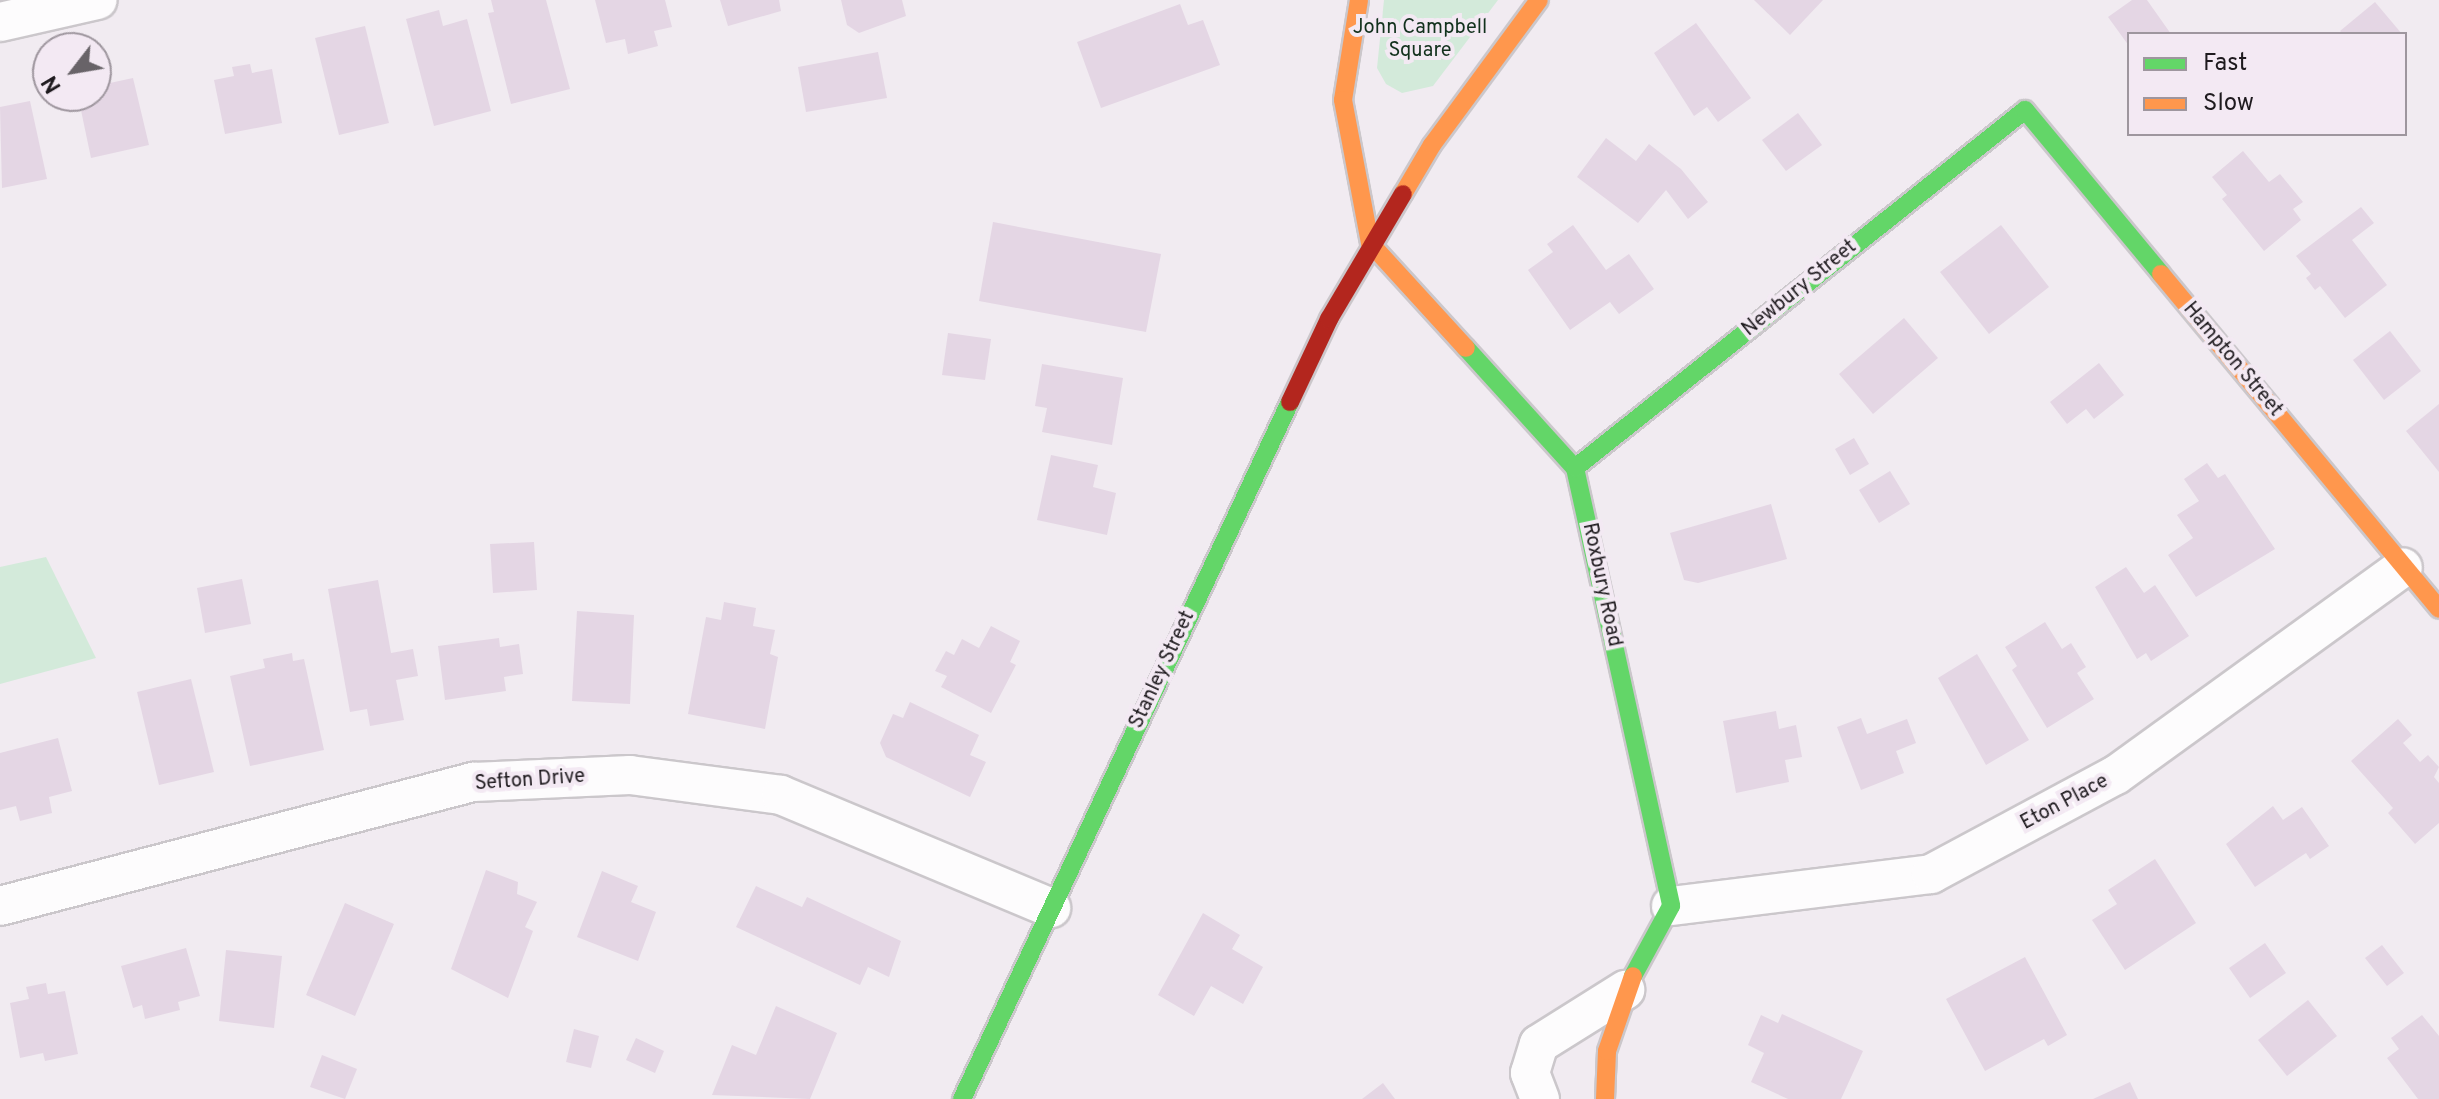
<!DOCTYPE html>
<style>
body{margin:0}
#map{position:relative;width:2439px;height:1099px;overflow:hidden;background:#f1ebf1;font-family:Overpass,sans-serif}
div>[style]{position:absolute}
.green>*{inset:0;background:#d3eada}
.building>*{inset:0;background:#e4d6e4}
.roads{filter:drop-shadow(2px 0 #cbc7cb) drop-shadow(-2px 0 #cbc7cb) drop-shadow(0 2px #cbc7cb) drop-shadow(0 -2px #cbc7cb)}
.street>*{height:38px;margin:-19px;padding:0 19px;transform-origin:19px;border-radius:19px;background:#fdfcfd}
.fast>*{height:18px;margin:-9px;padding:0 9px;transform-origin:9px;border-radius:9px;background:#63d668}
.slow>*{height:18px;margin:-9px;padding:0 9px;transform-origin:9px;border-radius:9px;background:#ff974d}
.jam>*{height:18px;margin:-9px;padding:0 9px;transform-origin:9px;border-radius:9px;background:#b3261e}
span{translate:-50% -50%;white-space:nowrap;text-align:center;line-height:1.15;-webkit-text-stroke:8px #f3e9f3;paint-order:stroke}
.park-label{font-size:20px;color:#12311d}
.street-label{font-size:20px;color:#1e1a1e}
.legend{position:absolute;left:2127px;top:32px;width:280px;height:104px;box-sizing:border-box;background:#f3e9f3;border:2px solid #9e969e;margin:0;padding:10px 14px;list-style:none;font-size:24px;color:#1e1a1e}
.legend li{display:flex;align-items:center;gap:16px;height:40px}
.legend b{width:40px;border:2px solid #9e969e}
.north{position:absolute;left:32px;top:32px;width:80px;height:80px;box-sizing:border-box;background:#f3e9f3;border:2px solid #9e969e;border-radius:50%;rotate:239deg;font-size:22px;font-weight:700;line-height:32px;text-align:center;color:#1e1a1e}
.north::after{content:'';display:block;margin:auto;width:28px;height:36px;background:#686368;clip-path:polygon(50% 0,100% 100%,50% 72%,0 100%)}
</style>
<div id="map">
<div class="green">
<div style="clip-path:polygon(1384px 0,1498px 0,1433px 86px,1402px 93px,1386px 84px,1377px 68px)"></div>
<div style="clip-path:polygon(46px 557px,96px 658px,0 684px,0 567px)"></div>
</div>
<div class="building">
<div style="clip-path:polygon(491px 0,546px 0,570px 89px,511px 104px,488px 13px,494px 12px)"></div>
<div style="clip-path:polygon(595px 0,665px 0,672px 27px,654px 31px,658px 46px,628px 54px,625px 39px,606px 43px)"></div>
<div style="clip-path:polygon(720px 0,779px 0,781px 11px,728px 26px)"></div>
<div style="clip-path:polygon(841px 0,902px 0,906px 16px,859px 33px,847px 25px)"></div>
<div style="clip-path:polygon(1754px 0,1823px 0,1790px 35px)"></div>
<div style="clip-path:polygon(2132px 0,2147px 0,2171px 34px,2129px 34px,2129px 46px,2108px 17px)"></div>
<div style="clip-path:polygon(2375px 2px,2402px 34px,2343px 34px,2340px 31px)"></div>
<div style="clip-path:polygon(1180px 4px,1188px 25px,1203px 20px,1220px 65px,1101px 108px,1077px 42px)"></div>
<div style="clip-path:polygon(439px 10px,443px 26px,467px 19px,491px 111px,434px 126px,406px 19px)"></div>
<div style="clip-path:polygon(1696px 23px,1751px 98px,1718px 122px,1707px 107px,1694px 116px,1654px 53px)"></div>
<div style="clip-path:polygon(365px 26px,389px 123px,339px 135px,315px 38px)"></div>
<div style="clip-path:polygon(878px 52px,887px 98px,806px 112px,798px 67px)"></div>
<div style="clip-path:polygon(250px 64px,252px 73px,272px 69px,282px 123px,225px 134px,214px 80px,234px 76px,232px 67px)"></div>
<div style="clip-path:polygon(133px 78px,149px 145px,91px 158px,78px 96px,96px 96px,96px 86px)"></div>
<div style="clip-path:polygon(30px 101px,47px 179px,2px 188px,0 107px)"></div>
<div style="clip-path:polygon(1798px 113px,1822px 145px,1786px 171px,1762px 140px)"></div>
<div style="clip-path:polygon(1606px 138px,1636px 161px,1649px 144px,1681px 169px,1708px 202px,1688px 219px,1666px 190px,1638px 223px,1577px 177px)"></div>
<div style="clip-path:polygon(2243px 151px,2269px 182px,2280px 174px,2303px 202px,2293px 209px,2301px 220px,2264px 251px,2222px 199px,2227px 195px,2212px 177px)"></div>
<div style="clip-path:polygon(2361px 207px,2374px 223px,2352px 240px,2387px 285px,2345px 318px,2320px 286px,2315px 290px,2306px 278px,2311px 274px,2296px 256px)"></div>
<div style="clip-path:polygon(993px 222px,1161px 254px,1146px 332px,979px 301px)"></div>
<div style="clip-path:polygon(1573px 225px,1606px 270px,1629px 254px,1654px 289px,1619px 314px,1610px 302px,1570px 330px,1528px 270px,1553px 252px,1547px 244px)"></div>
<div style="clip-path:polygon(2001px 225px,2049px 287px,1989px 334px,1940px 272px)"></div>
<div style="clip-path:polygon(1904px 318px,1938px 358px,1873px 414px,1839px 374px)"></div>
<div style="clip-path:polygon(2390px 331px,2421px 371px,2384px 400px,2353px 360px)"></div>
<div style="clip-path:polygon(948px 333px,991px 339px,985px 380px,942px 375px)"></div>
<div style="clip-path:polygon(2099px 363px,2124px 395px,2094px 419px,2086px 409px,2067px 424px,2050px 402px)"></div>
<div style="clip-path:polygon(1042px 364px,1123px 378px,1112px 445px,1042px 432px,1047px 408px,1035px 406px)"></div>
<div style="clip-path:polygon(2439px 404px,2439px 472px,2406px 431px)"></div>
<div style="clip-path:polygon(1854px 438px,1869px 464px,1850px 475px,1835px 449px)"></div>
<div style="clip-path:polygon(1051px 455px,1098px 465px,1093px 487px,1116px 493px,1107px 535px,1037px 520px)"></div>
<div style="clip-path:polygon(2207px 463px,2218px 478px,2225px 474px,2275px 549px,2196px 597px,2168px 555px,2193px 538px,2177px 515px,2199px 501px,2184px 479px)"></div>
<div style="clip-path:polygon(1890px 471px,1910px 504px,1879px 523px,1859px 490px)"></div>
<div style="clip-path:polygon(1771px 504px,1787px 559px,1698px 583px,1684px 580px,1670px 533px)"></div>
<div style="clip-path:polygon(534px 542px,537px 590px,493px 593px,490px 544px)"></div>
<div style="clip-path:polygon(2126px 567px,2144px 593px,2155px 585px,2189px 636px,2151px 661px,2146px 653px,2137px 659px,2095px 587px)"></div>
<div style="clip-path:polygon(242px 579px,251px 624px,205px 633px,197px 588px)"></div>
<div style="clip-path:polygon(378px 580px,391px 653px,413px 649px,418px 676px,396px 680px,404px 720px,370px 726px,367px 709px,350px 712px,328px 589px)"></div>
<div style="clip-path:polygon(724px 602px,756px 608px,753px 626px,775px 630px,770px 654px,778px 657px,765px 729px,688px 714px,706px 617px,721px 620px)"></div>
<div style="clip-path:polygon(577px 611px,634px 615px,630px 704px,572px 701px)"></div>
<div style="clip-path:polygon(2045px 622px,2062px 649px,2071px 643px,2086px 667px,2077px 673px,2094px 699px,2047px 728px,2012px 670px,2017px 666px,2005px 647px)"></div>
<div style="clip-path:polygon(991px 626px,1020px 641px,1010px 662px,1016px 665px,991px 713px,941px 687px,947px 676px,935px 671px,946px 651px,954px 655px,962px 639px,979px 648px)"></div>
<div style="clip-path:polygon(499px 638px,500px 647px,519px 644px,523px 674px,504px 677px,506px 691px,445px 700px,438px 646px)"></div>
<div style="clip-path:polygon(292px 653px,293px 661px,304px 659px,324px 750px,250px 766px,230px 676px,265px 668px,263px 659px)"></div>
<div style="clip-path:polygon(1977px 654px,2029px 740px,1986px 765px,1938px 678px)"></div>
<div style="clip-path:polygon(191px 679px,214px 772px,159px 785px,137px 692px)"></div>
<div style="clip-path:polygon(910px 702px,979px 735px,970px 755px,986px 762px,970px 797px,886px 757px,880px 743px,893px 714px,903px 718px)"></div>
<div style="clip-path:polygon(1776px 711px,1779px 729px,1796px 725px,1802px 757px,1785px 760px,1789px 782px,1736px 793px,1723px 721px)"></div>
<div style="clip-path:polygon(1861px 718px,1867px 734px,1907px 719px,1916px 743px,1896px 751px,1904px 773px,1861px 790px,1837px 727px)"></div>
<div style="clip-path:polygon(2398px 719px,2412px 735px,2403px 743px,2420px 762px,2428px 755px,2439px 767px,2434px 777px,2439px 783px,2439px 823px,2415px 844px,2388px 813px,2393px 808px,2351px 761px)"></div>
<div style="clip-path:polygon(58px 738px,72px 791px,49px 797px,52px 813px,20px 821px,16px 806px,0 810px,0 753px)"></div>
<div style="clip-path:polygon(2273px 806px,2283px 820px,2302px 807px,2329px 846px,2310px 859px,2306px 853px,2255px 887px,2226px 844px)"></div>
<div style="clip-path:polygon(2155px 859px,2196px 923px,2125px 970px,2092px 920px,2117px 904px,2108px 890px)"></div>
<div style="clip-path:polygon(486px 870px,518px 882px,517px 894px,537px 902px,525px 927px,533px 931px,508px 998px,451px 969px)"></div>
<div style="clip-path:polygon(602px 871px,638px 886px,631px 902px,656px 912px,638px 961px,577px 937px)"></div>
<div style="clip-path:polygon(756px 886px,802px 907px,807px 897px,901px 941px,889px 977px,868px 967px,860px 985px,736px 927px)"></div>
<div style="clip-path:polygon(345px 903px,394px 924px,355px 1016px,306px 995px)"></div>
<div style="clip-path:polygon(1203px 913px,1240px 935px,1232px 949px,1263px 967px,1243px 1004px,1211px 986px,1194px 1016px,1158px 995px)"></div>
<div style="clip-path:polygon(2265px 943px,2286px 973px,2250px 998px,2229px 968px)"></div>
<div style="clip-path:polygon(2382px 945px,2404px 973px,2387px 986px,2365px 958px)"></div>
<div style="clip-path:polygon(186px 948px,200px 996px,178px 1002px,180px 1010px,145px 1019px,142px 1005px,133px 1008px,121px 966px)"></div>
<div style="clip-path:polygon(226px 950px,282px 956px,274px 1028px,219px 1021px)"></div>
<div style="clip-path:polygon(2025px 957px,2067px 1035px,2048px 1046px,2044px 1039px,1985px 1071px,1946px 999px)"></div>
<div style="clip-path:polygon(46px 983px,48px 994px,65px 991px,78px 1054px,45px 1061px,43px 1053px,20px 1058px,10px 1003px,29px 999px,26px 987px)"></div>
<div style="clip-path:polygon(2308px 1000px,2337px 1036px,2287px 1076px,2258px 1040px)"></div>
<div style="clip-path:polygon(776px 1006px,837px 1033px,810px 1099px,712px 1095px,732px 1045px,756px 1055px)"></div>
<div style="clip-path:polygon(1782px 1014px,1863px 1051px,1841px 1099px,1788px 1099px,1751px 1082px,1764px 1053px,1748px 1045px,1761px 1015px,1778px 1023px)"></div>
<div style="clip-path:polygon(2422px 1015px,2439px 1036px,2439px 1099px,2418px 1099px,2387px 1058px,2399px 1049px,2391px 1038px)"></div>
<div style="clip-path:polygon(574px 1029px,599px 1036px,591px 1068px,566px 1062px)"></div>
<div style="clip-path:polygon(636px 1038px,664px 1051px,655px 1073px,626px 1060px)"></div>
<div style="clip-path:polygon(322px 1055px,357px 1069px,345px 1099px,310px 1087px)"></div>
<div style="clip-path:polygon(2130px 1082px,2138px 1099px,2093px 1099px)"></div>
<div style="clip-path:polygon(1383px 1083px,1395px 1099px,1362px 1099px)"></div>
</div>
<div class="roads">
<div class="street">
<div style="left:0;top:22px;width:100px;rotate:-12.7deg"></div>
<div style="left:0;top:906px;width:490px;rotate:-14.7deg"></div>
<div style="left:474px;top:782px;width:156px;rotate:-2.6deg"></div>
<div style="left:630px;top:775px;width:152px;rotate:7.5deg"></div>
<div style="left:781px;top:795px;width:293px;rotate:22.7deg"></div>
<div style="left:1671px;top:906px;width:262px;rotate:-7deg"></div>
<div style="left:1931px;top:874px;width:210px;rotate:-28.2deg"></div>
<div style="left:2116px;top:775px;width:354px;rotate:-35.9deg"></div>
<div style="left:1540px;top:1099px;width:28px;rotate:-111deg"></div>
<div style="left:1530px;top:1073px;width:30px;rotate:-73deg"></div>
<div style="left:1539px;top:1044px;width:102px;rotate:-32.1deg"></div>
</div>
<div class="fast">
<div style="left:1466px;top:348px;width:162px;rotate:47.8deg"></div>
<div style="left:1575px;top:468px;width:448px;rotate:77.6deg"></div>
<div style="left:1671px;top:906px;width:80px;rotate:118.5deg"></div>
<div style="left:1575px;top:468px;width:575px;rotate:-38.5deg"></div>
<div style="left:2025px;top:110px;width:213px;rotate:50.3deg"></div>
<div style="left:962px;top:1099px;width:770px;rotate:-64.8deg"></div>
</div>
<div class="slow">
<div style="left:1359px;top:0;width:101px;rotate:99.1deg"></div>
<div style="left:1343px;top:100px;width:146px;rotate:79.3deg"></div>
<div style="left:1370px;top:243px;width:142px;rotate:47.6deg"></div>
<div style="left:1403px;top:194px;width:57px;rotate:-59.4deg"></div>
<div style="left:1432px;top:145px;width:180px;rotate:-53.6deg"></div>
<div style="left:2161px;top:274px;width:435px;rotate:50.3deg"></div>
<div style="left:1605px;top:1099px;width:48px;rotate:-87.6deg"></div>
<div style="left:1607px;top:1051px;width:79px;rotate:-70.9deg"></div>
</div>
<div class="jam">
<div style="left:1290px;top:402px;width:92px;rotate:-64.8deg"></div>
<div style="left:1329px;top:319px;width:145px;rotate:-59.4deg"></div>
</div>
</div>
<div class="park-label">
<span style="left:1420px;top:40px">John Campbell<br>Square</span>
</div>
<div class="street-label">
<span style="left:1800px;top:289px;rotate:-39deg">Newbury Street</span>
<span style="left:2232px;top:360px;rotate:50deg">Hampton Street</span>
<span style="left:1601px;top:585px;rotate:78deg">Roxbury Road</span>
<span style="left:1163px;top:670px;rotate:-65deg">Stanley Street</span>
<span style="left:530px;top:781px;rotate:-4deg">Sefton Drive</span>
<span style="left:2065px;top:803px;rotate:-28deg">Eton Place</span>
</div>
<ul class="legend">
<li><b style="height:10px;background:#63d668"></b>Fast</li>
<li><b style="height:10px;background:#ff974d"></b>Slow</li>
</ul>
<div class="north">N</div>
</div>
